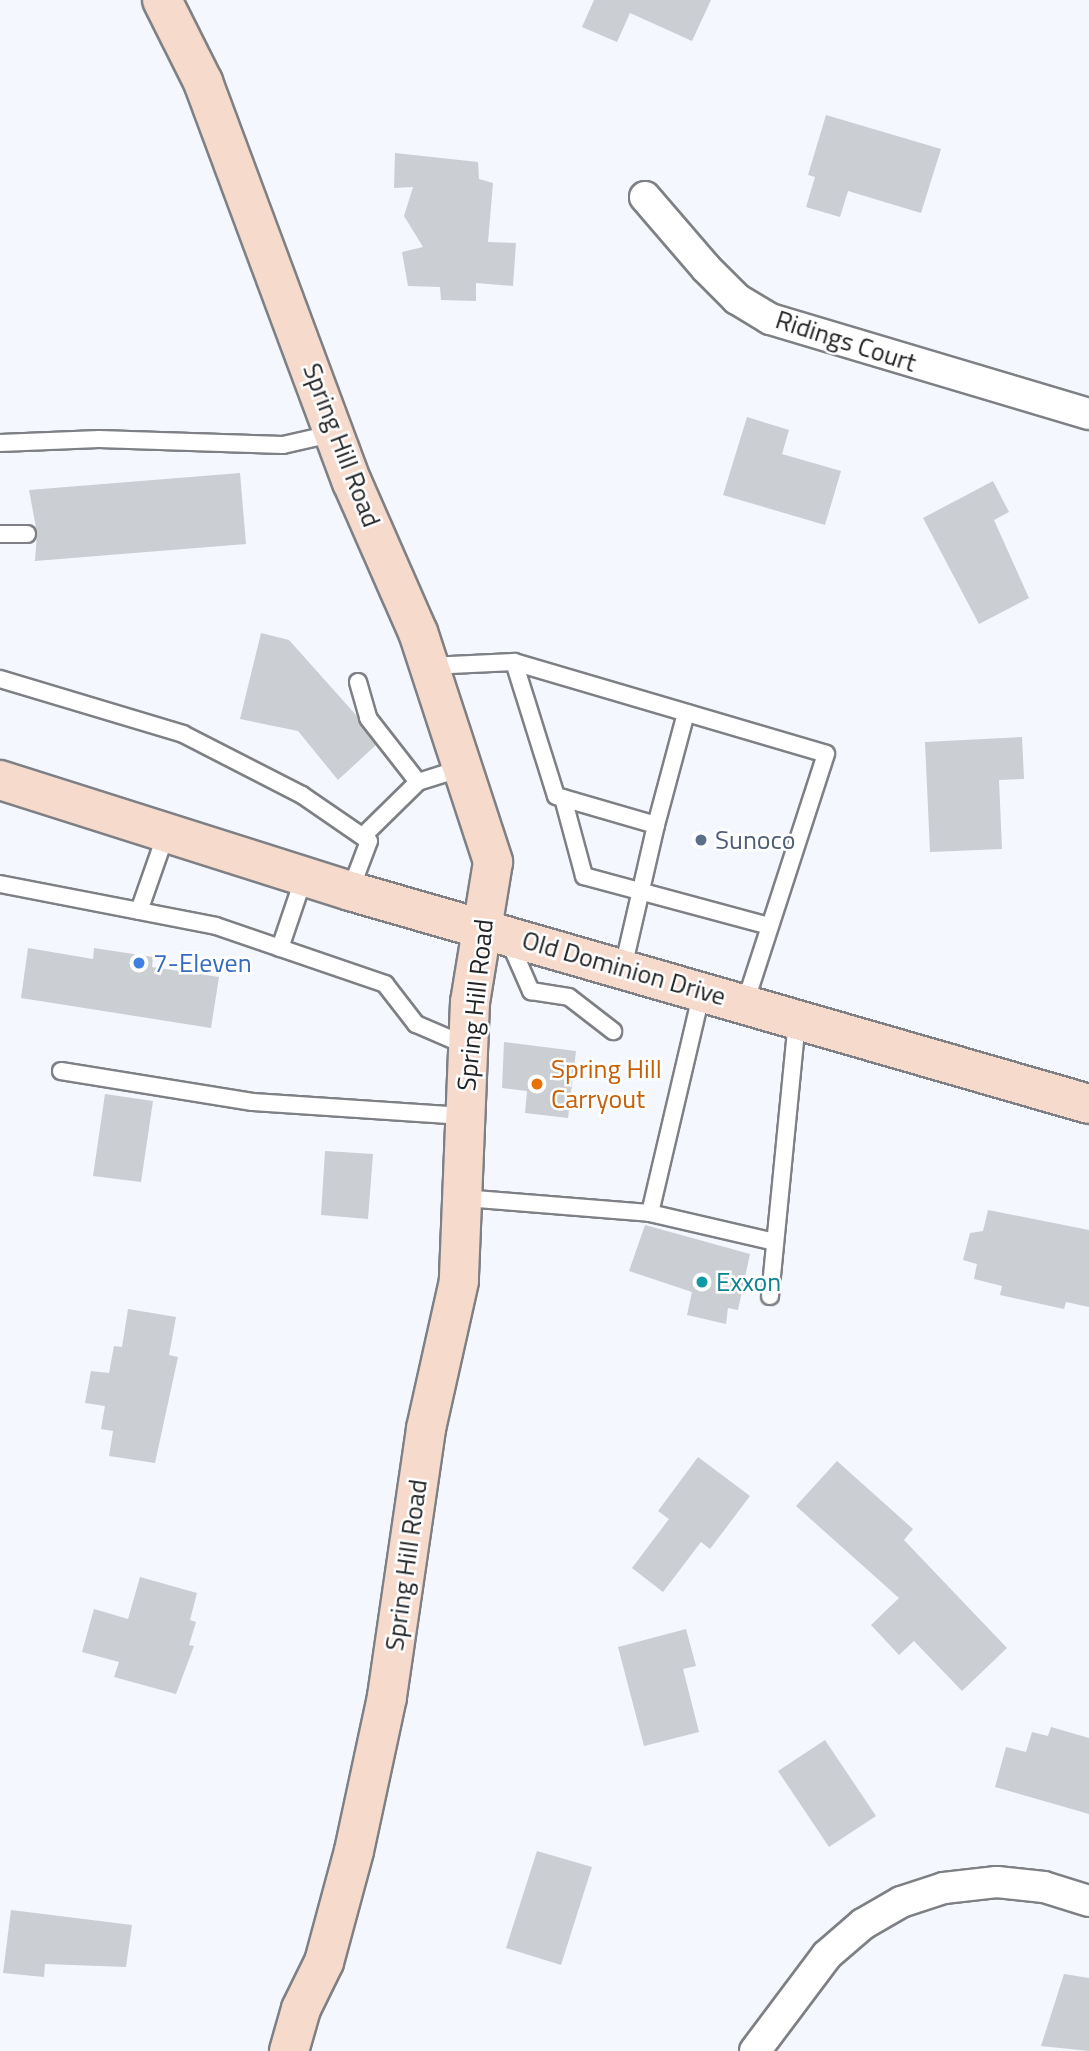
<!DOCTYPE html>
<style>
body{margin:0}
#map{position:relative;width:1089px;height:2051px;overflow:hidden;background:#f4f7fd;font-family:"Titillium Web",sans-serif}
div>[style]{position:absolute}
.building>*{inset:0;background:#cbced3}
.roads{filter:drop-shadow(2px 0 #7e8085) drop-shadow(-2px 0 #7e8085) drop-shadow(0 2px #7e8085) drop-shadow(0 -2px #7e8085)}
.service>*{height:16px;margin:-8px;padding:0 8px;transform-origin:8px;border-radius:8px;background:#fff}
.minor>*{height:30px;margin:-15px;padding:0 15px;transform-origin:15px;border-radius:15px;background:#fff}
.secondary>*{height:38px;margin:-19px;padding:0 19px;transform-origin:19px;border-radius:19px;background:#f6dbcd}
.dots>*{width:19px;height:19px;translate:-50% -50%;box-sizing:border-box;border:4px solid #fff;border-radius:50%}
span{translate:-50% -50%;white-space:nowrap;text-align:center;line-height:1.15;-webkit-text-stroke:5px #fff;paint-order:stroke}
.street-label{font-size:26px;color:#222325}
.service-label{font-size:26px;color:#4e5e75}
.left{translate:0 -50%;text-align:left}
.shop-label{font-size:26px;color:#366cbe}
.food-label{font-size:26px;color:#c56008}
.culture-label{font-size:26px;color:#0d838f}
</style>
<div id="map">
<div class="building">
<div style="clip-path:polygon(594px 0,711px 0,692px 41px,630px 13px,617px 42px,582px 27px)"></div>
<div style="clip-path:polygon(826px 115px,941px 149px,921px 213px,848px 191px,840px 217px,806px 207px,815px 177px,808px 175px)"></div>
<div style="clip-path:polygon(395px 153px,478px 162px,479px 179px,493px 183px,488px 242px,516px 243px,513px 286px,476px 283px,476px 301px,441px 300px,440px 287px,408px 286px,402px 252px,423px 247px,404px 216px,413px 187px,394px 188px)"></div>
<div style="clip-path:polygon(747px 417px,789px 430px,782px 454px,841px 471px,825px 525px,723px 495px)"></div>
<div style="clip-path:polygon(240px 473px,246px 544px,35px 561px,37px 533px,29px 490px)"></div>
<div style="clip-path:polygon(993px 481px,1009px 512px,994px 520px,1029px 598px,979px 624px,923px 518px)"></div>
<div style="clip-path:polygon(261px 633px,289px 640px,356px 715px,376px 745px,338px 780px,298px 731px,240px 719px)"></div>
<div style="clip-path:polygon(1022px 737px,1024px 779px,999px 780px,1002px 849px,930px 852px,925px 742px)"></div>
<div style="clip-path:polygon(28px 948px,93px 959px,94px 948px,153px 957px,152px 967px,219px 977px,211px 1028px,21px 998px)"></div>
<div style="clip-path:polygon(504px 1042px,576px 1051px,568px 1118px,525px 1113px,527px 1091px,502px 1088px)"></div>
<div style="clip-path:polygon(105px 1094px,153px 1101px,141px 1182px,93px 1176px)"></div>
<div style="clip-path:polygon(325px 1151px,373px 1154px,368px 1219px,321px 1215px)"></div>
<div style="clip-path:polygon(988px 1210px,1089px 1230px,1089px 1307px,1066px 1302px,1064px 1309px,1000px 1295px,1002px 1286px,974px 1279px,977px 1264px,963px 1260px,970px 1233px,983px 1231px)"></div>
<div style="clip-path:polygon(645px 1225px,750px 1254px,738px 1310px,728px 1308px,726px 1324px,687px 1315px,692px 1292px,629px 1271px)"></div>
<div style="clip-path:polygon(128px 1309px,176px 1317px,169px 1355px,178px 1357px,155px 1463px,109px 1456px,113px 1431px,101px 1429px,105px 1406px,85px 1403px,91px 1371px,109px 1373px,114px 1346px,122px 1347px)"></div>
<div style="clip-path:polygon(698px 1457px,750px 1496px,710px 1549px,701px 1542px,663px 1592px,632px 1568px,669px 1519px,658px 1511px)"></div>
<div style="clip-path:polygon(837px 1461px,913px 1529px,904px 1540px,1007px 1648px,962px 1691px,914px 1641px,899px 1655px,871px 1625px,899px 1598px,796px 1506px)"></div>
<div style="clip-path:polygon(140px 1577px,197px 1593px,190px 1620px,196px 1622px,189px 1645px,194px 1646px,176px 1694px,114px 1677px,119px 1662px,82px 1652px,94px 1609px,128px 1619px)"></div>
<div style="clip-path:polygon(686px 1629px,696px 1666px,683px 1669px,699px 1732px,644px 1746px,618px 1647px)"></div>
<div style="clip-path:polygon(1051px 1727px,1089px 1738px,1089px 1814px,995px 1787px,1006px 1747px,1026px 1752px,1032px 1732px,1048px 1736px)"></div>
<div style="clip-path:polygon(825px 1740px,876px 1816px,829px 1847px,778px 1771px)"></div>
<div style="clip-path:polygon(537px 1851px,592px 1867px,561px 1965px,506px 1948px)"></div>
<div style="clip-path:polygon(11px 1910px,132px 1925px,126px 1967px,45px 1964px,44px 1977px,3px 1973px)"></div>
<div style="clip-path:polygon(1064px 1974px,1089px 1978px,1089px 2051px,1041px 2046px)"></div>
</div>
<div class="roads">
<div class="service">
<div style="left:0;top:443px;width:99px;rotate:-2.3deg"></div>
<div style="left:99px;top:439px;width:184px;rotate:1.9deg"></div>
<div style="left:283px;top:445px;width:54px;rotate:-12.8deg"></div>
<div style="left:0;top:534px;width:27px"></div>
<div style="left:514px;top:662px;width:140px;rotate:72.6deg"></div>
<div style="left:556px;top:796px;width:104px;rotate:16.2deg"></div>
<div style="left:656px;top:825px;width:147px;rotate:103deg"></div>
<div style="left:429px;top:666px;width:85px;rotate:-2.7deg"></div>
<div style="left:514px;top:662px;width:325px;rotate:16.4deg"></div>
<div style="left:826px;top:754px;width:262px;rotate:108deg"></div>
<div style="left:0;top:679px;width:191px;rotate:16.7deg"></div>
<div style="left:183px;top:734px;width:134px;rotate:27.1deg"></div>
<div style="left:302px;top:795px;width:81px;rotate:34.5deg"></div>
<div style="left:369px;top:841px;width:53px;rotate:110.8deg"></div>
<div style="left:358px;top:682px;width:37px;rotate:74deg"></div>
<div style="left:368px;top:718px;width:81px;rotate:52deg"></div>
<div style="left:563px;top:798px;width:81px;rotate:74.9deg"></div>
<div style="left:584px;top:876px;width:192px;rotate:15.1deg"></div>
<div style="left:656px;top:825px;width:116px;rotate:-75deg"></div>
<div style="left:363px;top:836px;width:77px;rotate:-44.5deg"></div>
<div style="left:418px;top:782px;width:46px;rotate:-17.7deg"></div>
<div style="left:0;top:884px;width:220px;rotate:11deg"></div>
<div style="left:216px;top:926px;width:179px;rotate:18.9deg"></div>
<div style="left:385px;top:984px;width:51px;rotate:52.2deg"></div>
<div style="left:416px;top:1024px;width:56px;rotate:23.3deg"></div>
<div style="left:139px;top:911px;width:82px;rotate:-70.7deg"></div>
<div style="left:509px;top:941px;width:55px;rotate:66.3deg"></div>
<div style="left:531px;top:991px;width:38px;rotate:9deg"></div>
<div style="left:569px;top:997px;width:56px;rotate:37.7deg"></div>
<div style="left:280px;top:948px;width:75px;rotate:-71.3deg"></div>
<div style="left:61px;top:1071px;width:194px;rotate:9.2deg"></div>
<div style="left:253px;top:1102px;width:211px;rotate:3.8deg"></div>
<div style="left:464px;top:1198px;width:187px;rotate:4.6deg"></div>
<div style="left:650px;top:1213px;width:227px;rotate:-76.8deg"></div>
<div style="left:650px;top:1213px;width:128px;rotate:13.1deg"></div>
<div style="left:770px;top:1296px;width:277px;rotate:-84.4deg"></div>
</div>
<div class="minor">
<div style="left:645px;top:197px;width:94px;rotate:49.3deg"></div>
<div style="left:706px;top:268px;width:44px;rotate:45deg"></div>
<div style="left:737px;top:299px;width:39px;rotate:31deg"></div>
<div style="left:770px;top:319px;width:333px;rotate:16.6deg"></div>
<div style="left:755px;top:2051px;width:120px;rotate:-53.1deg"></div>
<div style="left:827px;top:1955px;width:48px;rotate:-40.7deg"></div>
<div style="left:863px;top:1924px;width:44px;rotate:-30.1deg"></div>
<div style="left:901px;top:1902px;width:45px;rotate:-18deg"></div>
<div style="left:944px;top:1888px;width:53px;rotate:-6.5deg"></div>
<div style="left:997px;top:1882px;width:47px;rotate:6.1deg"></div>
<div style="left:1044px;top:1887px;width:47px;rotate:17.3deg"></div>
</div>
<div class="secondary">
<div style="left:162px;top:0;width:92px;rotate:63.4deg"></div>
<div style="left:203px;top:82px;width:427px;rotate:69.6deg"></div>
<div style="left:352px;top:482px;width:164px;rotate:66.3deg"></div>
<div style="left:418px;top:632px;width:242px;rotate:71.9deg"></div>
<div style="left:493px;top:862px;width:142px;rotate:99.3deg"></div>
<div style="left:470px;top:1002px;width:279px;rotate:92.3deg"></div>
<div style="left:459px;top:1281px;width:152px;rotate:102.6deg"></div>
<div style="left:426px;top:1429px;width:271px;rotate:98.3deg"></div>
<div style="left:387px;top:1697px;width:157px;rotate:102.1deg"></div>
<div style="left:354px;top:1851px;width:115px;rotate:105.1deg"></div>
<div style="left:324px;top:1962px;width:52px;rotate:116.1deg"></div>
<div style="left:301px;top:2009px;width:44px;rotate:105.9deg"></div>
<div style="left:0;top:780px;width:367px;rotate:17.6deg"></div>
<div style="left:350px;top:891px;width:769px;rotate:16.08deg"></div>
</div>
</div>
<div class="dots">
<div style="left:701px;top:840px;background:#5c6f8a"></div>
<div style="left:139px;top:963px;background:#3f7fe0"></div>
<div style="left:537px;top:1084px;background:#e8710a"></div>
<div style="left:702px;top:1282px;background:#0f9aa8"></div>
</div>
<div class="street-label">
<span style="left:846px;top:341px;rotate:18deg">Ridings Court</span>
<span style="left:342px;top:445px;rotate:69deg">Spring Hill Road</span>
<span style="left:624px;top:968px;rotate:16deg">Old Dominion Drive</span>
<span style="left:475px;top:1005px;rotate:-84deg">Spring Hill Road</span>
<span style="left:406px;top:1565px;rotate:-82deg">Spring Hill Road</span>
</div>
<div class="service-label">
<span class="left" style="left:715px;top:840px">Sunoco</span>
</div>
<div class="shop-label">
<span class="left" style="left:153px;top:963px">7-Eleven</span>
</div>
<div class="food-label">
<span class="left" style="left:551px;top:1084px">Spring Hill<br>Carryout</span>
</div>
<div class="culture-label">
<span class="left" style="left:716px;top:1282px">Exxon</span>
</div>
</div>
